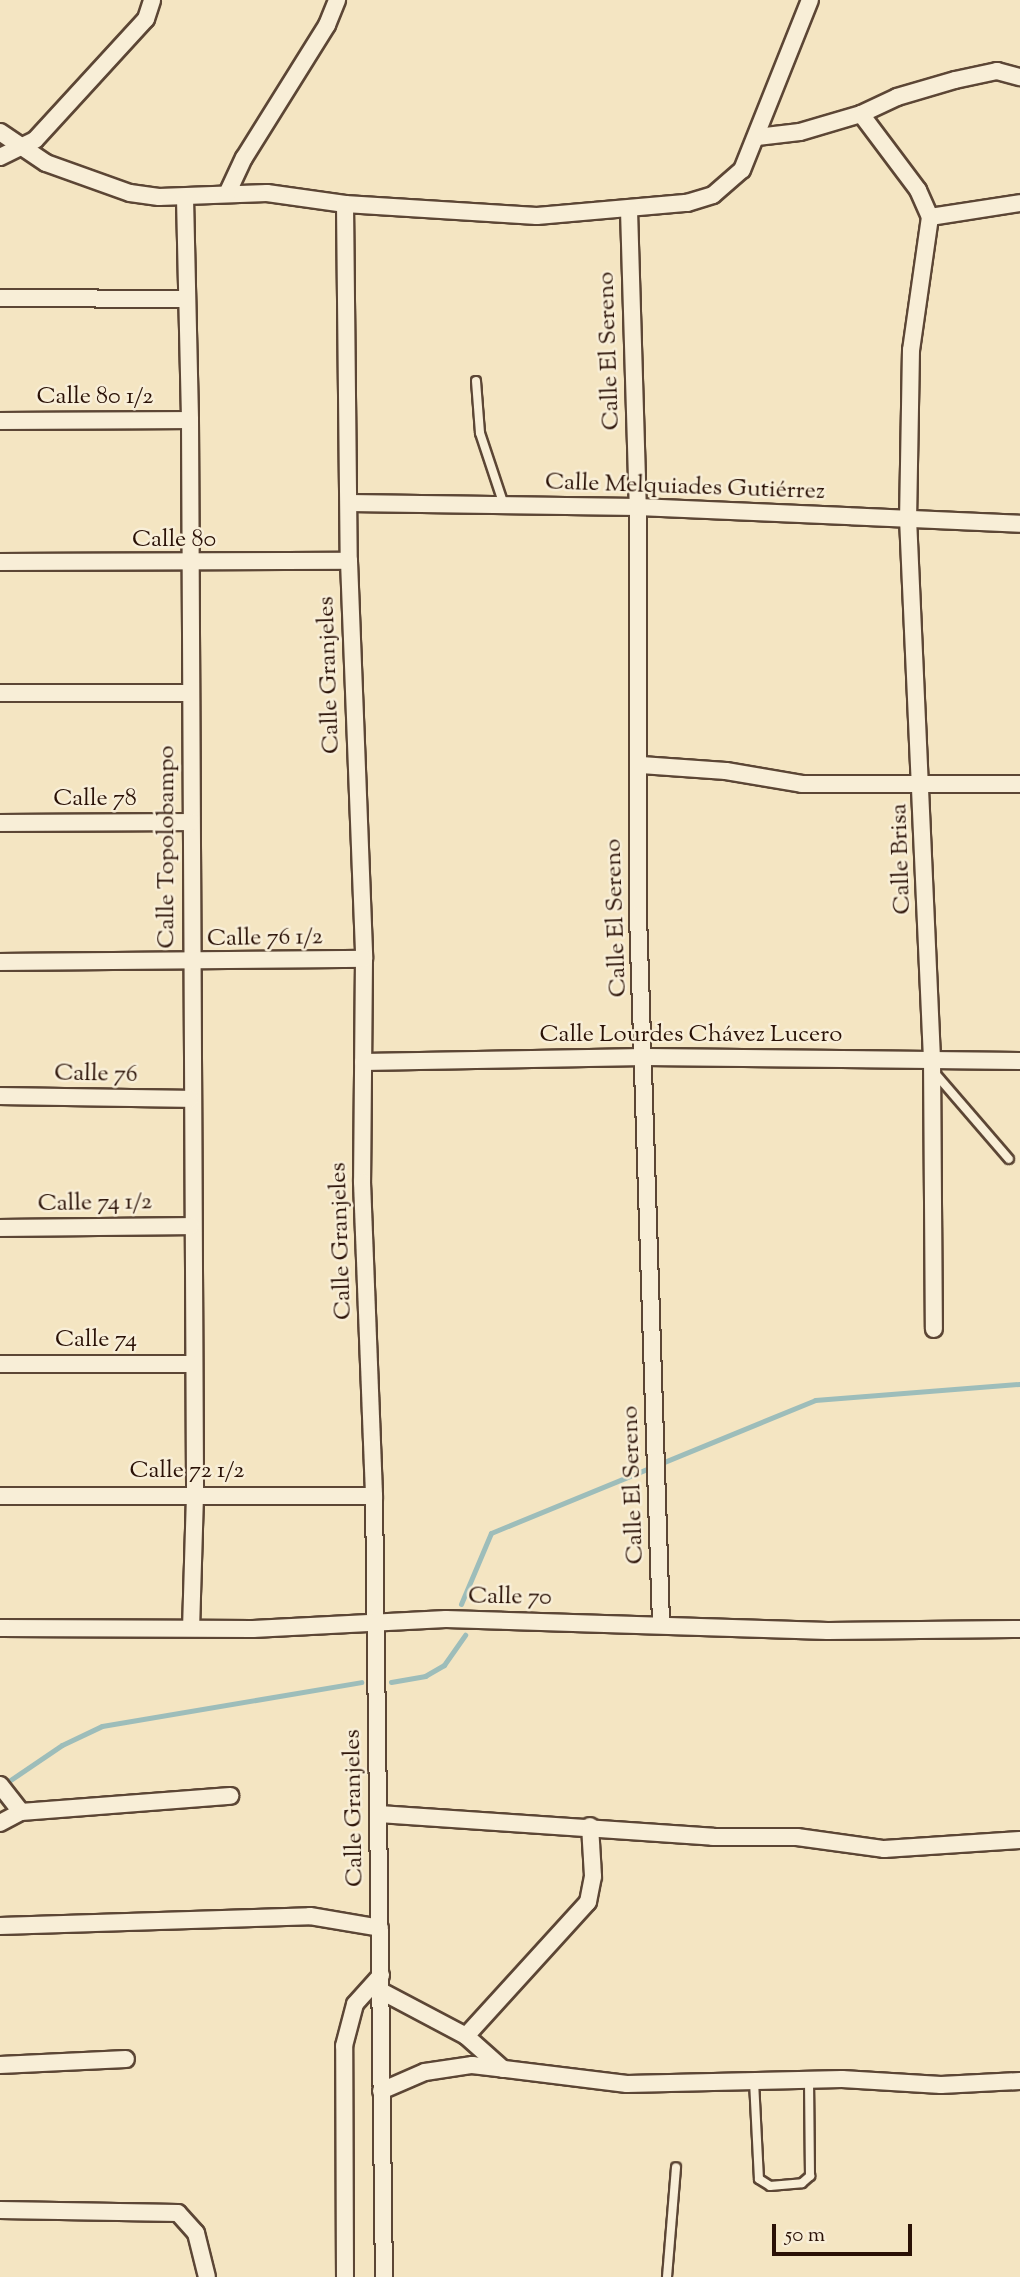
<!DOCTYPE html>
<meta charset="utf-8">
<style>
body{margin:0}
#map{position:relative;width:1020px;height:2277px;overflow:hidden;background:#f4e5c2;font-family:"Sorts Mill Goudy",serif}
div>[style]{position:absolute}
.stream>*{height:5px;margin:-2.5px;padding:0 2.5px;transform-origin:2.5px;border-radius:2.5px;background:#9dbdba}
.roads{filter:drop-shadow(2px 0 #5c4635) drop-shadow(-2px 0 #5c4635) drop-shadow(0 2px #5c4635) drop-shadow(0 -2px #5c4635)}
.service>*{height:8px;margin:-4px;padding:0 4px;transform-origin:4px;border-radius:4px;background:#f8eed7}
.minor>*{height:16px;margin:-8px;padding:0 8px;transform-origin:8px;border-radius:8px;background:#f8eed7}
span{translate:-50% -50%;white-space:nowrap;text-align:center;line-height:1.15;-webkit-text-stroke:5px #f8eed7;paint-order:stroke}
.street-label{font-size:24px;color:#2a1106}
.scale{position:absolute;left:772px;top:2224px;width:140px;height:32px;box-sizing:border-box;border:4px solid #2a1106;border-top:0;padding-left:9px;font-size:21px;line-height:24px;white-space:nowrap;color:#2a1106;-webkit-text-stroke:5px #f8eed7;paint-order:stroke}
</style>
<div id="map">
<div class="stream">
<div style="left:461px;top:1604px;width:77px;rotate:-67.1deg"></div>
<div style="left:491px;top:1533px;width:350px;rotate:-22.3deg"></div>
<div style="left:815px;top:1400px;width:206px;rotate:-4.5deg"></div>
<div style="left:391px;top:1682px;width:35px;rotate:-10deg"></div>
<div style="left:425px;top:1676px;width:22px;rotate:-30deg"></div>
<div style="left:444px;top:1665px;width:37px;rotate:-55deg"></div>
<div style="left:3px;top:1785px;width:71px;rotate:-34.1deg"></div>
<div style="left:62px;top:1745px;width:44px;rotate:-25.4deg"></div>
<div style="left:102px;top:1726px;width:263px;rotate:-9.6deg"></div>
</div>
<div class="roads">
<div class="service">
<div style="left:476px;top:381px;width:52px;rotate:85.6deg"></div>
<div style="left:480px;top:433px;width:76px;rotate:71.6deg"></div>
<div style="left:933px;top:1071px;width:116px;rotate:49.2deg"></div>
<div style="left:754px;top:2081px;width:98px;rotate:87.1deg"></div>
<div style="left:759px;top:2179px;width:13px;rotate:32deg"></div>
<div style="left:770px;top:2186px;width:32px;rotate:-5deg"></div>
<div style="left:802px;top:2183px;width:11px;rotate:-41deg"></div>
<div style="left:810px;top:2176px;width:96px;rotate:-90.6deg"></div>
<div style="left:667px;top:2277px;width:110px;rotate:-85.3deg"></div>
</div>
<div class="minor">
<div style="left:861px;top:114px;width:40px;rotate:-25deg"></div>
<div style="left:897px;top:97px;width:60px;rotate:-16.3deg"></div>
<div style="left:955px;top:80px;width:43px;rotate:-12.1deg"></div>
<div style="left:997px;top:71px;width:24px;rotate:15deg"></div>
<div style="left:0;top:132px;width:55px;rotate:34deg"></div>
<div style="left:46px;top:163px;width:89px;rotate:19.7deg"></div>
<div style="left:130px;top:193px;width:29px;rotate:8deg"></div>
<div style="left:159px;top:197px;width:108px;rotate:-2.1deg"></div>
<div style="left:267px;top:193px;width:79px;rotate:8deg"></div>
<div style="left:345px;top:204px;width:192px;rotate:3.6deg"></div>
<div style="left:537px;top:216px;width:151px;rotate:-5deg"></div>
<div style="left:687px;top:203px;width:27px;rotate:-17deg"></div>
<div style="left:713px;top:195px;width:38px;rotate:-41deg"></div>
<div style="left:742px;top:170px;width:183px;rotate:-68.2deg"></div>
<div style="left:757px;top:137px;width:43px;rotate:-6.6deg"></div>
<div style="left:800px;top:132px;width:64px;rotate:-16.4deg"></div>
<div style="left:861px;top:114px;width:95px;rotate:53.1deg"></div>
<div style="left:918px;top:190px;width:30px;rotate:66deg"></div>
<div style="left:930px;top:217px;width:134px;rotate:98.1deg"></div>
<div style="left:911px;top:350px;width:168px;rotate:91deg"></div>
<div style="left:908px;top:518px;width:541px;rotate:87.46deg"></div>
<div style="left:932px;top:1058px;width:271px;rotate:89.6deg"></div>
<div style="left:0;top:157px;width:39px;rotate:-26deg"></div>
<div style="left:35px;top:140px;width:164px;rotate:-47.5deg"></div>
<div style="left:146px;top:19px;width:20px;rotate:-72deg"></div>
<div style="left:227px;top:194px;width:40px;rotate:-65deg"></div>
<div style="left:244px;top:158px;width:157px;rotate:-58deg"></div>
<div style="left:327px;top:25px;width:27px;rotate:-68deg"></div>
<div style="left:185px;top:198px;width:222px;rotate:88.7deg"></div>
<div style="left:190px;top:420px;width:1075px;rotate:89.73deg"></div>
<div style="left:195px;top:1495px;width:132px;rotate:91.7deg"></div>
<div style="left:345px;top:204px;width:357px;rotate:89.4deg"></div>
<div style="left:349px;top:561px;width:398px;rotate:87.8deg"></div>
<div style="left:364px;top:959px;width:223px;rotate:90.5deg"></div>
<div style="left:362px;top:1182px;width:314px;rotate:87.8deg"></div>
<div style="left:374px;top:1496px;width:781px;rotate:89.27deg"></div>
<div style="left:629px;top:210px;width:297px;rotate:88.3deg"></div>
<div style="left:638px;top:507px;width:408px;rotate:90deg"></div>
<div style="left:638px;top:915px;width:709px;rotate:88.14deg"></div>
<div style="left:930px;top:217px;width:91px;rotate:-8.8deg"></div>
<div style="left:0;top:298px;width:187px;rotate:0.3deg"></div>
<div style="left:0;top:421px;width:190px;rotate:-0.3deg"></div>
<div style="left:349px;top:503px;width:289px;rotate:0.8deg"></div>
<div style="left:638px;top:507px;width:382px;rotate:2.5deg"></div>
<div style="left:0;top:562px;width:349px;rotate:-0.2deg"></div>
<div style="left:0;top:693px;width:190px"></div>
<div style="left:641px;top:765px;width:85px;rotate:4deg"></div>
<div style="left:726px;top:771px;width:77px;rotate:9.7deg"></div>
<div style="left:802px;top:784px;width:218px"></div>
<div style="left:0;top:823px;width:191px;rotate:-0.3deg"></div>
<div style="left:0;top:962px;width:364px;rotate:-0.5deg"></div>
<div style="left:363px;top:1062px;width:282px;rotate:-1deg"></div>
<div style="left:645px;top:1057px;width:375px;rotate:0.6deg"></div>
<div style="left:0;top:1096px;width:190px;rotate:0.9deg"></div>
<div style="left:0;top:1228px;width:191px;rotate:-0.6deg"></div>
<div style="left:0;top:1364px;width:191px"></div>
<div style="left:0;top:1496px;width:374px"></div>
<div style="left:0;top:1628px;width:253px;rotate:0.2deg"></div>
<div style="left:253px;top:1629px;width:193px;rotate:-3deg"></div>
<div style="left:446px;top:1619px;width:382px;rotate:1.8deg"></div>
<div style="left:828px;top:1631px;width:192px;rotate:-0.6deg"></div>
<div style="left:0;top:1785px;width:34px;rotate:52deg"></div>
<div style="left:379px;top:1814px;width:335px;rotate:3.9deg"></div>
<div style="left:713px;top:1837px;width:84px"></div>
<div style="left:797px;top:1837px;width:88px;rotate:7.9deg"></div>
<div style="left:884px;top:1849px;width:136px;rotate:-3.8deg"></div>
<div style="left:0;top:1823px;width:24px;rotate:-28deg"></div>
<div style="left:21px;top:1812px;width:210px;rotate:-4.4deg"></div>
<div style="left:0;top:1926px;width:310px;rotate:-1.8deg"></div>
<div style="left:310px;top:1916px;width:71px;rotate:9.7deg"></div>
<div style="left:381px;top:1991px;width:96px;rotate:27.9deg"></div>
<div style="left:0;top:2065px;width:126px;rotate:-2.7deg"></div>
<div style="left:503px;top:2069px;width:50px;rotate:-138.3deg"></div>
<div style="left:466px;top:2036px;width:181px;rotate:-47.7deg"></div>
<div style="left:588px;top:1902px;width:26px;rotate:-79deg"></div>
<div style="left:593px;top:1876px;width:50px;rotate:-93.4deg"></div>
<div style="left:381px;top:2091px;width:48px;rotate:-23.4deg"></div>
<div style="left:425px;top:2072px;width:48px;rotate:-8.5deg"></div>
<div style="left:472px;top:2065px;width:156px;rotate:7deg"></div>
<div style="left:627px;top:2084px;width:215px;rotate:-1.3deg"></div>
<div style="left:842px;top:2079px;width:99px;rotate:3.5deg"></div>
<div style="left:941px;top:2085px;width:79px;rotate:-2.9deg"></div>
<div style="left:0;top:2210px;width:178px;rotate:1deg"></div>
<div style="left:178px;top:2213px;width:27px;rotate:48deg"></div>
<div style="left:196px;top:2233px;width:45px;rotate:76deg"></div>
<div style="left:345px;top:2277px;width:231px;rotate:-90.2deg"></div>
<div style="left:344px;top:2046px;width:43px;rotate:-75.3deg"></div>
<div style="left:355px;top:2004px;width:39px;rotate:-48deg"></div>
</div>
</div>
<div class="street-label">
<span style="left:610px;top:351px;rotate:-92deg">Calle El Sereno</span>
<span style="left:95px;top:398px">Calle 80 1/2</span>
<span style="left:685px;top:488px;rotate:2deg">Calle Melquiades Gutiérrez</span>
<span style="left:174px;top:541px">Calle 80</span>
<span style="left:330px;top:675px;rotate:-92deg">Calle Granjeles</span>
<span style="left:95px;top:800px">Calle 78</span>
<span style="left:168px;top:847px;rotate:-90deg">Calle Topolobampo</span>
<span style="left:902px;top:859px;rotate:-92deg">Calle Brisa</span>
<span style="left:617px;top:918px;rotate:-92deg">Calle El Sereno</span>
<span style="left:265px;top:939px;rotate:-1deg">Calle 76 1/2</span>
<span style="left:691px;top:1036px">Calle Lourdes Chávez Lucero</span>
<span style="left:96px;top:1075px;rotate:1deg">Calle 76</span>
<span style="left:95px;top:1204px;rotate:-1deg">Calle 74 1/2</span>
<span style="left:342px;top:1241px;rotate:-92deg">Calle Granjeles</span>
<span style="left:96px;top:1341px">Calle 74</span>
<span style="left:187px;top:1472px">Calle 72 1/2</span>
<span style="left:634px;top:1485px;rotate:-92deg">Calle El Sereno</span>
<span style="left:510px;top:1598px;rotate:1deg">Calle 70</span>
<span style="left:355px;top:1808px;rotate:-91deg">Calle Granjeles</span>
</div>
<div class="scale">50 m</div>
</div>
